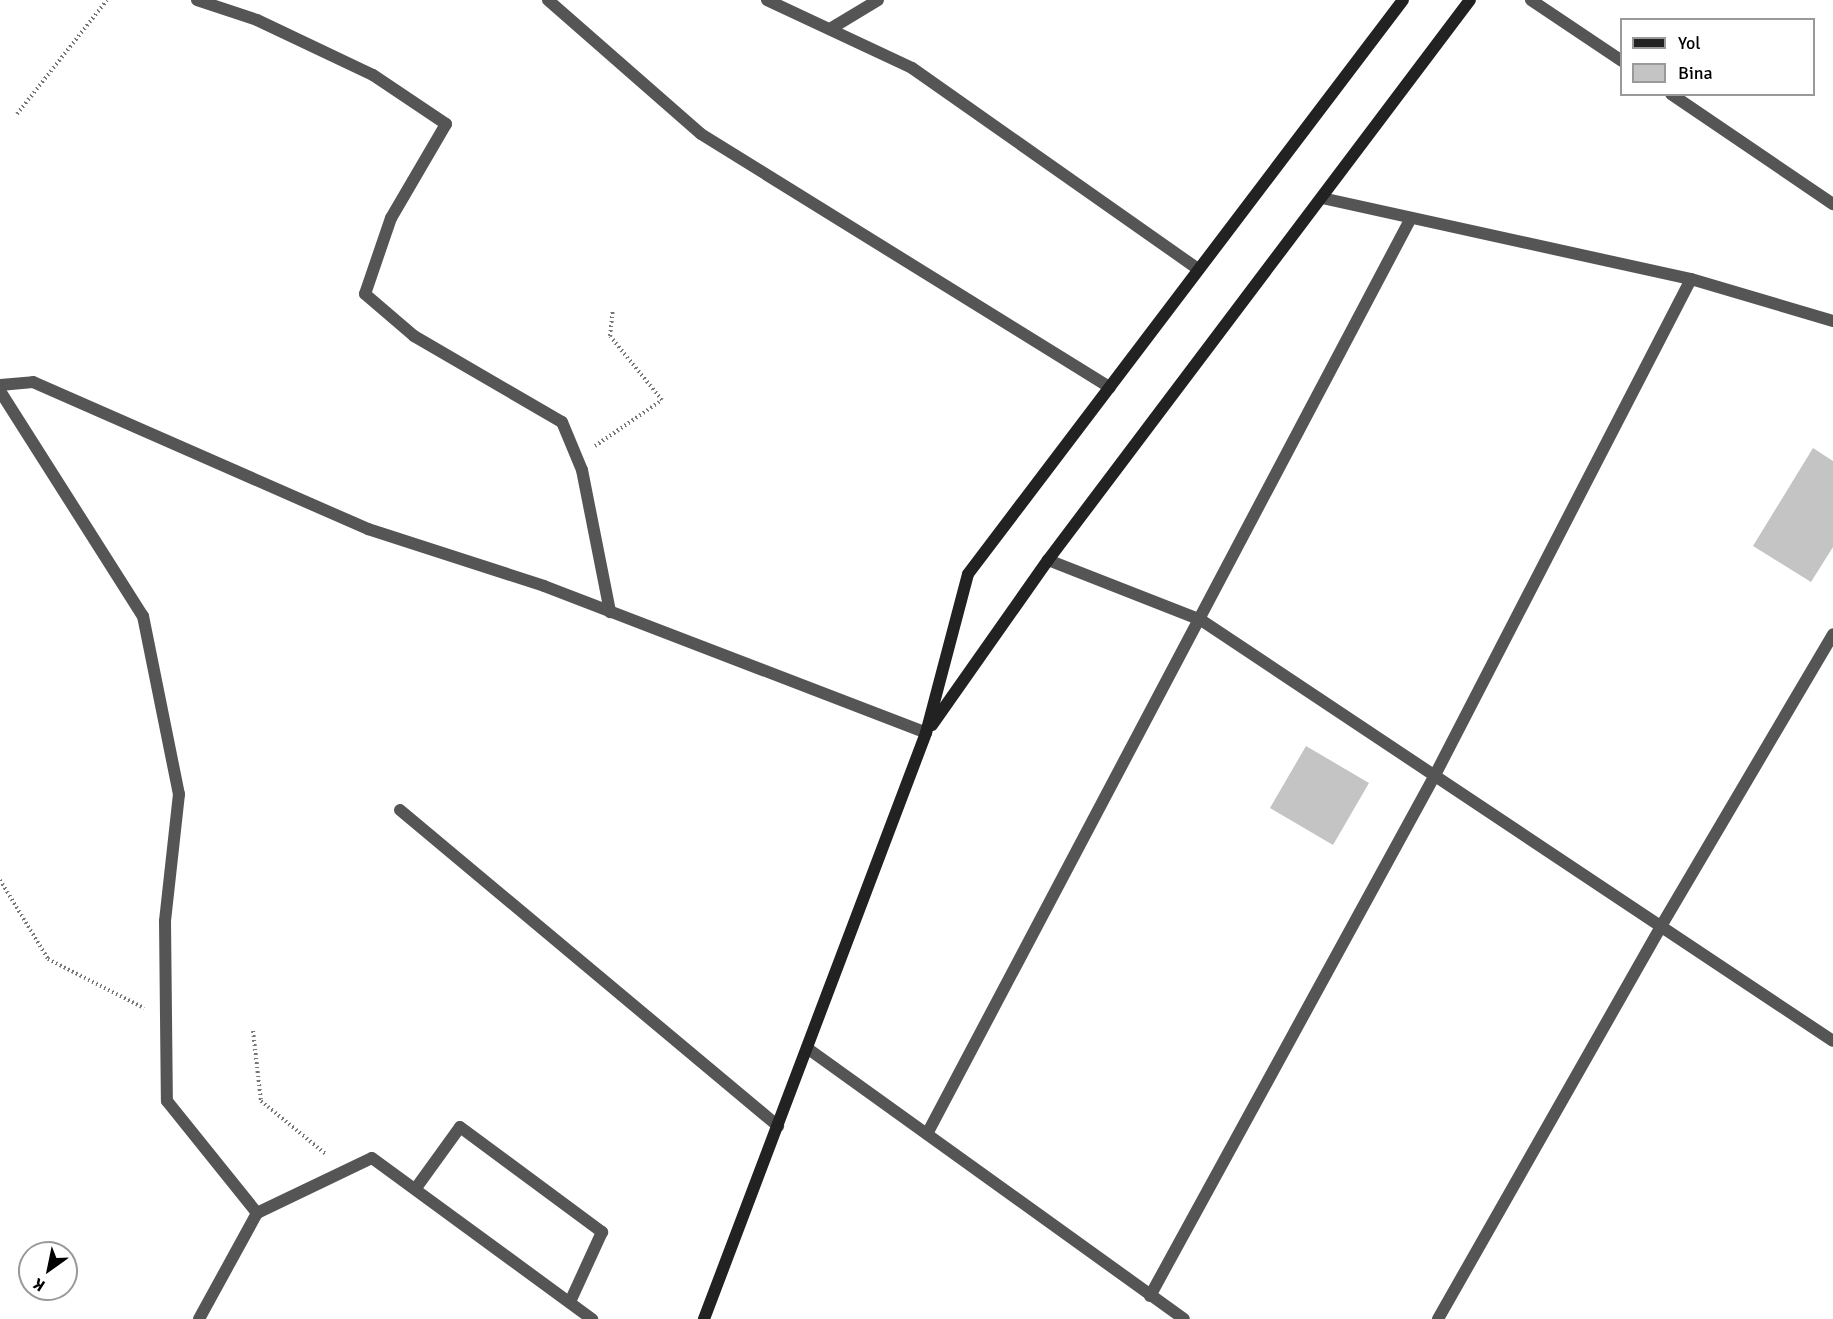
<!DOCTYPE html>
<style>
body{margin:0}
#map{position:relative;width:1833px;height:1319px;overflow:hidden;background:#fff;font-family:Signika,sans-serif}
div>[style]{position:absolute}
.building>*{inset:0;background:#c4c4c4}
.path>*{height:4px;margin-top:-2px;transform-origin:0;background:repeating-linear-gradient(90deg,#777 0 1.5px,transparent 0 4.5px)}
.lane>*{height:12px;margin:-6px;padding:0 6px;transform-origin:6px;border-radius:6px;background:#555}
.street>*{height:12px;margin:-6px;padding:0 6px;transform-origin:6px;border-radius:6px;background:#555}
.secondary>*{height:12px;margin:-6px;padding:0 6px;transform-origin:6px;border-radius:6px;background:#222}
span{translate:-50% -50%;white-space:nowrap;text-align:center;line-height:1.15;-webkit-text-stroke:4.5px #fff;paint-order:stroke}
.legend{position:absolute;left:1620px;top:18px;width:195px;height:78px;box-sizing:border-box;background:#fff;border:2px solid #999;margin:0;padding:8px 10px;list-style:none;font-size:18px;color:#000}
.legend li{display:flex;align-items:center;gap:12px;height:30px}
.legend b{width:30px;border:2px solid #999}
.north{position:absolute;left:18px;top:1241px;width:60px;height:60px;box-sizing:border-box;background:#fff;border:2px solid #999;border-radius:50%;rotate:213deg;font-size:16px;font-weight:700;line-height:24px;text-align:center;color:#000}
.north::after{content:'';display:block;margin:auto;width:21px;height:27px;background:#000;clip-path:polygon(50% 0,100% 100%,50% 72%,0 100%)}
</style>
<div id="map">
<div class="building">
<div style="clip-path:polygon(1813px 448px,1833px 461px,1833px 547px,1811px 582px,1753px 546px)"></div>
<div style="clip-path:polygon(1306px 746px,1369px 783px,1333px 845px,1270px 808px)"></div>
</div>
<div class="path">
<div style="left:17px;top:114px;width:145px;rotate:-51.7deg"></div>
<div style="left:595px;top:446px;width:81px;rotate:-34.5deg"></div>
<div style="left:662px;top:400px;width:82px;rotate:-129.1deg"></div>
<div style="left:610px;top:336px;width:27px;rotate:-84deg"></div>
<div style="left:0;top:880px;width:92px;rotate:58.7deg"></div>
<div style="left:48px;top:959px;width:108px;rotate:27deg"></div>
<div style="left:253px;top:1031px;width:70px;rotate:83.5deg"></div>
<div style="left:261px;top:1101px;width:85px;rotate:39.3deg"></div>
</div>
<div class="lane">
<div style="left:416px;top:1188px;width:75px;rotate:-54.2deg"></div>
<div style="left:460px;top:1127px;width:177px;rotate:36.5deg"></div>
<div style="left:602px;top:1232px;width:77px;rotate:114.6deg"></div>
</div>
<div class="street">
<div style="left:197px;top:0;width:63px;rotate:18.4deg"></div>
<div style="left:257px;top:20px;width:128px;rotate:25.4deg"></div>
<div style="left:373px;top:75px;width:88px;rotate:33.9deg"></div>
<div style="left:446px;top:124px;width:109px;rotate:120.3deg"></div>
<div style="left:391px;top:218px;width:80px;rotate:108.9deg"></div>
<div style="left:365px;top:294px;width:65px;rotate:40.6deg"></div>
<div style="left:414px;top:336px;width:171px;rotate:30.2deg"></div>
<div style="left:562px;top:422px;width:52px;rotate:67.4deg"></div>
<div style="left:582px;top:470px;width:145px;rotate:78.8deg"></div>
<div style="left:548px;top:0;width:203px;rotate:41.2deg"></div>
<div style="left:701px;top:134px;width:481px;rotate:31.8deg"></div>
<div style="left:767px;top:0;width:160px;rotate:25.1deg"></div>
<div style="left:912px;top:68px;width:350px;rotate:35.1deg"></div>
<div style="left:1531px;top:0;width:110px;rotate:33.8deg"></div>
<div style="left:830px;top:29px;width:56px;rotate:-31.1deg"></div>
<div style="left:1671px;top:94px;width:196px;rotate:34.2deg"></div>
<div style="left:1322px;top:198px;width:378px;rotate:12.4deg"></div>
<div style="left:1691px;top:279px;width:148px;rotate:16.5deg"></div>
<div style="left:0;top:385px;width:33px;rotate:-5deg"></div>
<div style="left:33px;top:382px;width:366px;rotate:23.7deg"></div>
<div style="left:368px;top:529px;width:185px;rotate:17.9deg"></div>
<div style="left:544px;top:586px;width:409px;rotate:21deg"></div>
<div style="left:0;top:391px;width:267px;rotate:57.6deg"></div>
<div style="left:143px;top:616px;width:182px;rotate:78.6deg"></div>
<div style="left:179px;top:794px;width:128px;rotate:96.3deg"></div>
<div style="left:165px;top:921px;width:180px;rotate:89.4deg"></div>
<div style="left:167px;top:1101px;width:144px;rotate:51.2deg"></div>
<div style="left:257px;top:1213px;width:127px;rotate:-25.6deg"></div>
<div style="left:372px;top:1158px;width:273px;rotate:36.2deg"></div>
<div style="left:1048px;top:560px;width:164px;rotate:21.4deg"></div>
<div style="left:1201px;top:620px;width:759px;rotate:33.67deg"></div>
<div style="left:400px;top:810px;width:493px;rotate:39.9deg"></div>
<div style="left:807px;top:1048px;width:464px;rotate:35.7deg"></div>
<div style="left:927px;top:1134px;width:1036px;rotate:-62.15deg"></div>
<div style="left:1150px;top:1296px;width:594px;rotate:-61.32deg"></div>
<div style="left:1435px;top:775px;width:558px;rotate:-62.7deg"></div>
<div style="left:199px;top:1319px;width:121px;rotate:-61.3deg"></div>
<div style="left:1438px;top:1319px;width:450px;rotate:-60.4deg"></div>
<div style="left:1660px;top:928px;width:341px;rotate:-59.5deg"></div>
</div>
<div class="secondary">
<div style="left:932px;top:725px;width:202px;rotate:-54.9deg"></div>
<div style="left:1048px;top:560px;width:701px;rotate:-53deg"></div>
<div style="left:704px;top:1319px;width:627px;rotate:-69.25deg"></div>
<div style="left:926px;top:733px;width:164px;rotate:-75.2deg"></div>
<div style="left:968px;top:574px;width:720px;rotate:-52.84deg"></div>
</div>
<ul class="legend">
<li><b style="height:8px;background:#222"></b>Yol</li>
<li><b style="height:16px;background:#c4c4c4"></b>Bina</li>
</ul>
<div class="north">K</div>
</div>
